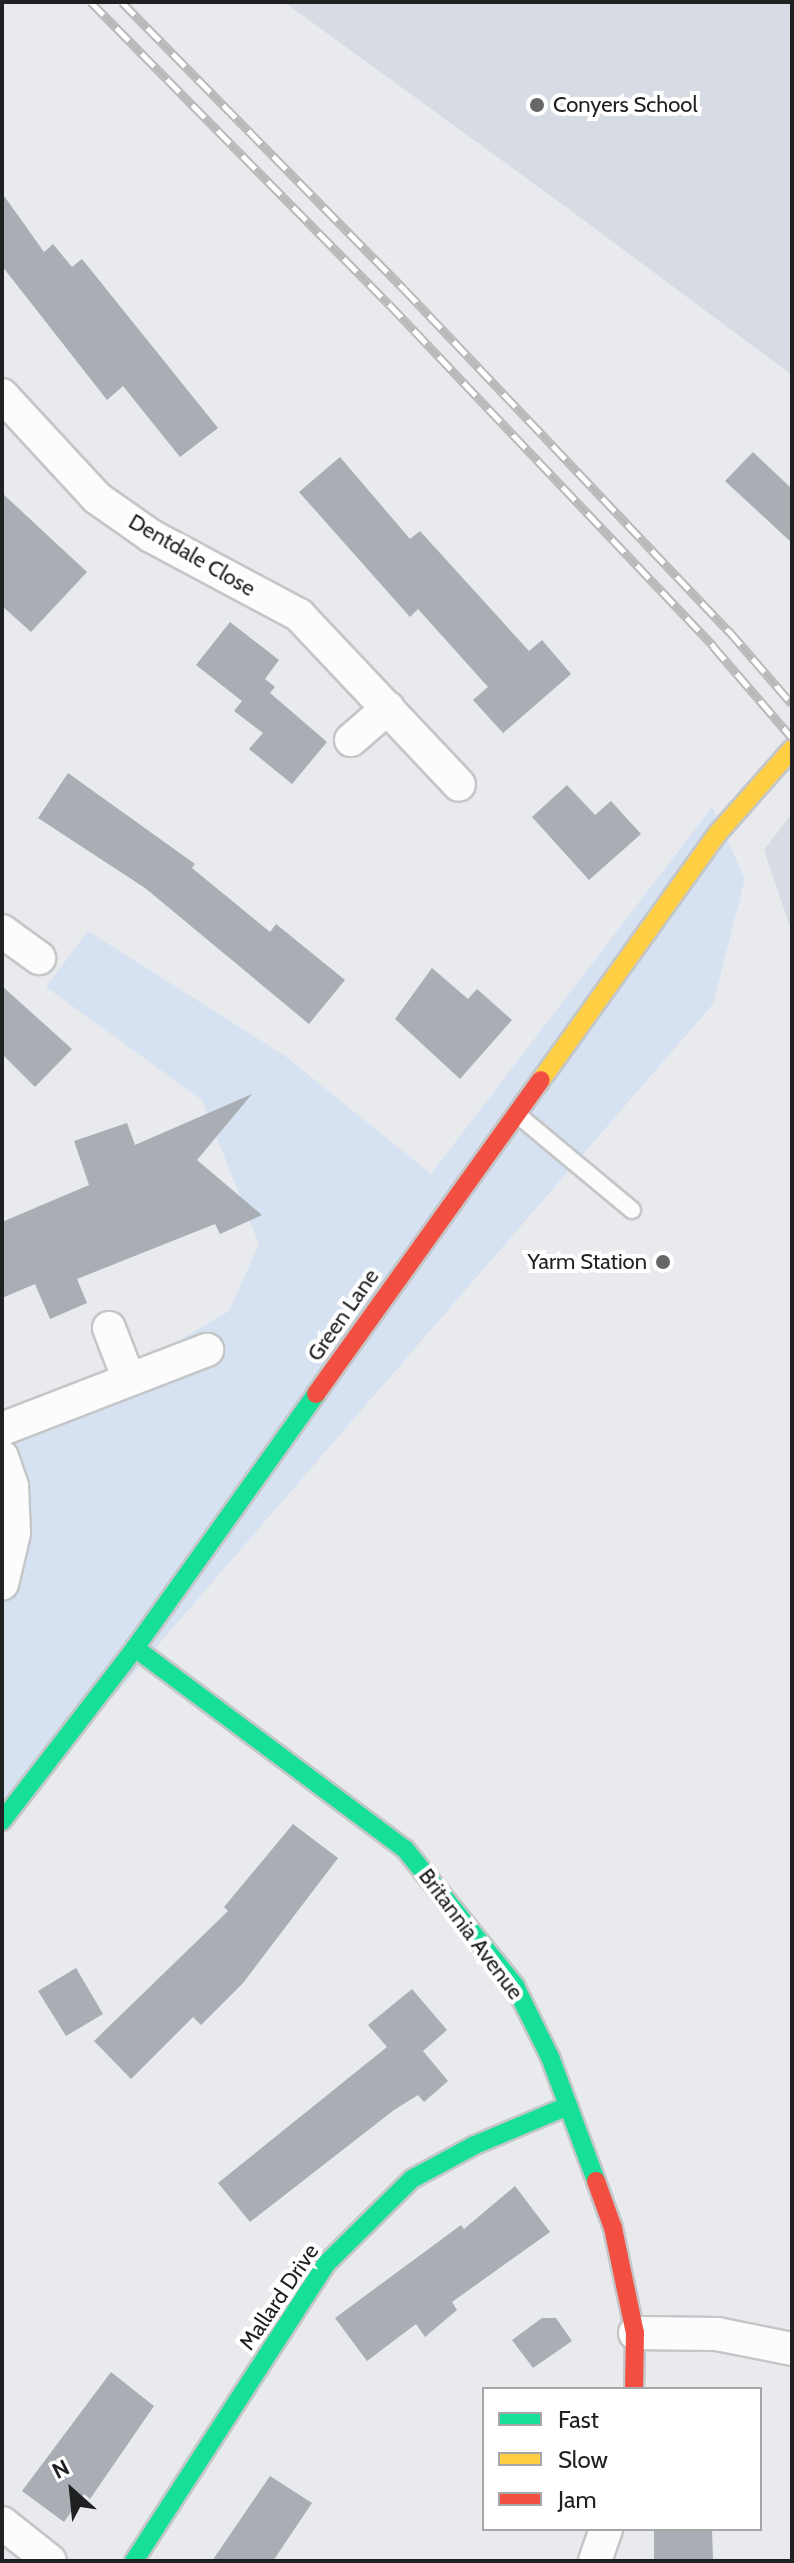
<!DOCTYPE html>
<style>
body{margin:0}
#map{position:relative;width:794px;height:2563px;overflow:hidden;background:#e8eaed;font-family:Cabin,sans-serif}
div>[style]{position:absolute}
.built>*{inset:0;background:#d7dce4}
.green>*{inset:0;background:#d6e2f2}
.building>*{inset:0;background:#a9aeb4}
.roads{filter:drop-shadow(2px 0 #c4c6c8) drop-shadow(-2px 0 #c4c6c8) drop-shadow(0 2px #c4c6c8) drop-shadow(0 -2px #c4c6c8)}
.lane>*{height:16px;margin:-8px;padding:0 8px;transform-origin:8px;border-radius:8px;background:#fcfcfc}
.street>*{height:32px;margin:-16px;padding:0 16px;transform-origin:16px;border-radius:16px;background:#fcfcfc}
.fast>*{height:18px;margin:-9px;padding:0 9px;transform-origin:9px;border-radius:9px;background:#16e098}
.slow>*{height:18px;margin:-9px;padding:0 9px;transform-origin:9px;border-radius:9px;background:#ffcf43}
.jam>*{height:18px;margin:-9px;padding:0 9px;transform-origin:9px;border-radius:9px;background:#f24e42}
.rail>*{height:9px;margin-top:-4.5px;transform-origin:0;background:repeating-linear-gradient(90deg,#fff 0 18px,#b8b9b9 0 36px);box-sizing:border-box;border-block:2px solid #b8b9b9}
.dots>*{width:22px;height:22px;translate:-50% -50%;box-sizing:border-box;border:4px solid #fff;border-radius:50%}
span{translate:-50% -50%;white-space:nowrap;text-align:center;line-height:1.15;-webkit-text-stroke:8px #fff;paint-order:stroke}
.poi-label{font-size:22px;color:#1f2022}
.left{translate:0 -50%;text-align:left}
.right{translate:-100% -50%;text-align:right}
.street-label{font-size:22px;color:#1f2022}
.frame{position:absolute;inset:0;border:4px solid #1f2022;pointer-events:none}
.legend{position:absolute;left:482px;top:2387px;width:280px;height:144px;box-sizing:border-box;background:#fff;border:2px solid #a5a6a7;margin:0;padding:10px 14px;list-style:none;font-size:24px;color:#1f2022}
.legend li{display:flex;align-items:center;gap:16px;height:40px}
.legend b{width:40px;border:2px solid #a5a6a7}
.north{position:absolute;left:32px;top:2451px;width:80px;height:80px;-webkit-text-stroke:6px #fff;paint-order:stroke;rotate:333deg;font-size:22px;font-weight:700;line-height:32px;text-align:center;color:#1f2022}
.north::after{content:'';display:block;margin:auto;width:28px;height:36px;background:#1f2022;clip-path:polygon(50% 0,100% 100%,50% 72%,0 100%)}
</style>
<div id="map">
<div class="built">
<div style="clip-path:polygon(284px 2px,792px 2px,792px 375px,566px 207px)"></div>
<div style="clip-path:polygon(792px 813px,792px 933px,764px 850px)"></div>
</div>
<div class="green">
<div style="clip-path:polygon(712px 807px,745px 879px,713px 1004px,2px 1825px,2px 1487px,13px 1438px,229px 1311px,259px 1244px,202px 1100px,46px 987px,88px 931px,285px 1056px,431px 1174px)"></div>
</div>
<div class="building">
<div style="clip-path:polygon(2px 193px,44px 252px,53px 244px,72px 267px,82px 259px,218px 428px,180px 457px,123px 386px,107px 400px,2px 266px)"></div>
<div style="clip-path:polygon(753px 452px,792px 489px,792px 543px,725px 481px)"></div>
<div style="clip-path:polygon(340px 457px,410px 539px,420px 531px,529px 651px,542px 640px,571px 674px,503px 733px,473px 700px,488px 687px,418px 609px,410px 617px,299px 492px)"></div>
<div style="clip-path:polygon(2px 493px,87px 572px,31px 632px,2px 606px)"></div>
<div style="clip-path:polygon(230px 622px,279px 660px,265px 679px,275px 687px,270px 693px,327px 742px,292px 784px,249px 749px,263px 733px,234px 711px,242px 701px,196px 665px)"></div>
<div style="clip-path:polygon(68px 773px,195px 864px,192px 868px,270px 932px,276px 924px,345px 980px,309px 1024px,145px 888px,38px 818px)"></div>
<div style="clip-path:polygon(567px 785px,595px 815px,611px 801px,641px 834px,589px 880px,532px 817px)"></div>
<div style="clip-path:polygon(432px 968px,468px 999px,477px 989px,512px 1020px,460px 1079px,395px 1019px)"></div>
<div style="clip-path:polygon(2px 986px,72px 1049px,35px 1087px,2px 1054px)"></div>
<div style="clip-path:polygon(252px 1094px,197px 1160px,262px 1215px,220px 1234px,215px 1224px,77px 1279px,87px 1303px,50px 1319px,35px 1284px,2px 1298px,2px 1222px,89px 1185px,74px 1141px,127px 1123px,135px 1145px)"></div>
<div style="clip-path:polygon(293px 1824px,338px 1858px,243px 1983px,201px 2025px,193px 2017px,131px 2079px,94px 2041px,228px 1911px,224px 1907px)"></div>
<div style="clip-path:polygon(76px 1968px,103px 2014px,66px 2036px,38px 1991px)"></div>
<div style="clip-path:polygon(412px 1989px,447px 2030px,423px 2051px,448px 2081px,424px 2102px,418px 2095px,394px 2110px,250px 2222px,218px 2183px,387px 2047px,368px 2025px)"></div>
<div style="clip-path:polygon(515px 2186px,550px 2232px,452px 2302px,457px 2310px,425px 2337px,416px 2324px,367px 2361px,335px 2318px,461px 2225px,464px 2229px)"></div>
<div style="clip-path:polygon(542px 2318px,556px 2318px,572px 2341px,533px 2368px,512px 2340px)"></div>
<div style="clip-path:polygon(111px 2372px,154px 2406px,90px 2499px,84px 2494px,64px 2522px,22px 2491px)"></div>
<div style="clip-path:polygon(270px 2476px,312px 2503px,273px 2561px,212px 2561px)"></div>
<div style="clip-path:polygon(654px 2529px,712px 2529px,713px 2561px,654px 2561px)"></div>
</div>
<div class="roads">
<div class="lane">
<div style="left:519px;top:1116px;width:147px;rotate:39.8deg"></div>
</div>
<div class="street">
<div style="left:2px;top:395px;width:140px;rotate:47.3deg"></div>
<div style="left:97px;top:498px;width:66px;rotate:35.1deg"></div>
<div style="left:151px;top:536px;width:168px;rotate:28.1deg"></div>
<div style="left:299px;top:615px;width:233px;rotate:46.7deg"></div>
<div style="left:351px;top:740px;width:49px;rotate:-40.9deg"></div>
<div style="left:2px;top:931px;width:46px;rotate:36.1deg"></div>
<div style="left:109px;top:1328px;width:53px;rotate:68.8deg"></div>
<div style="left:2px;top:1429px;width:220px;rotate:-21.1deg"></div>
<div style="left:2px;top:1457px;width:31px;rotate:71deg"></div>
<div style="left:12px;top:1486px;width:47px;rotate:87.6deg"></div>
<div style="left:14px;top:1533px;width:52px;rotate:103.2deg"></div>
<div style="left:635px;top:2333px;width:82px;rotate:0.7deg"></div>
<div style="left:717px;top:2334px;width:76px;rotate:11.3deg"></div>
<div style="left:2px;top:2523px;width:61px;rotate:38.4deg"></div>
<div style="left:595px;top:2561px;width:34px;rotate:-71deg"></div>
</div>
<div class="fast">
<div style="left:135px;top:1648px;width:337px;rotate:36.7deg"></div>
<div style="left:405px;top:1849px;width:176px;rotate:51.2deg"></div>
<div style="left:515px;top:1986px;width:79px;rotate:63.8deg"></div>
<div style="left:550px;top:2057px;width:132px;rotate:69.6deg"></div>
<div style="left:2px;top:1821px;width:218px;rotate:-52.4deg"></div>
<div style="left:135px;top:1648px;width:312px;rotate:-54.5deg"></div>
<div style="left:134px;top:2561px;width:355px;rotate:-57.1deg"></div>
<div style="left:327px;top:2263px;width:120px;rotate:-44.7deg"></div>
<div style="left:412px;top:2179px;width:72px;rotate:-28.4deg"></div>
<div style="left:475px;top:2145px;width:101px;rotate:-22.8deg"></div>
</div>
<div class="slow">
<div style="left:541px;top:1080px;width:304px;rotate:-54.4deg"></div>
<div style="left:718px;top:833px;width:112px;rotate:-48.6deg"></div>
</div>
<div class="jam">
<div style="left:316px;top:1394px;width:386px;rotate:-54.4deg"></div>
<div style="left:596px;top:2181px;width:50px;rotate:70.1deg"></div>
<div style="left:613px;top:2228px;width:107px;rotate:78.2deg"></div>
<div style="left:635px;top:2333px;width:56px;rotate:91deg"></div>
</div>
</div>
<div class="rail">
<div style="left:91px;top:2px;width:424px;rotate:45.4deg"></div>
<div style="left:389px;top:304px;width:471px;rotate:46.5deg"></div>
<div style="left:713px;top:646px;width:121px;rotate:49.3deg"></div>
<div style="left:122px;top:2px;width:402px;rotate:45.5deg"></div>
<div style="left:404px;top:289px;width:472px;rotate:46.5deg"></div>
<div style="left:729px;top:631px;width:96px;rotate:49.2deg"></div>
</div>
<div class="dots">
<div style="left:537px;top:105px;background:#656769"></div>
<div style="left:663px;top:1262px;background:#656769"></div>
</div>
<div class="poi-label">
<span class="left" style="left:553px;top:105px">Conyers School</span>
<span class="right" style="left:647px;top:1262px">Yarm Station</span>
</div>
<div class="street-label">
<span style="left:192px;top:555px;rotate:30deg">Dentdale Close</span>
<span style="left:343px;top:1315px;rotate:-55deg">Green Lane</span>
<span style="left:471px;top:1934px;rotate:53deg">Britannia Avenue</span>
<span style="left:279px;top:2297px;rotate:-56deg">Mallard Drive</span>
</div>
<div class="frame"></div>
<ul class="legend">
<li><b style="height:10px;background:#16e098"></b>Fast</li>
<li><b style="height:10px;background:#ffcf43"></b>Slow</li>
<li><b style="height:10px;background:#f24e42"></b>Jam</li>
</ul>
<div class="north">N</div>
</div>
